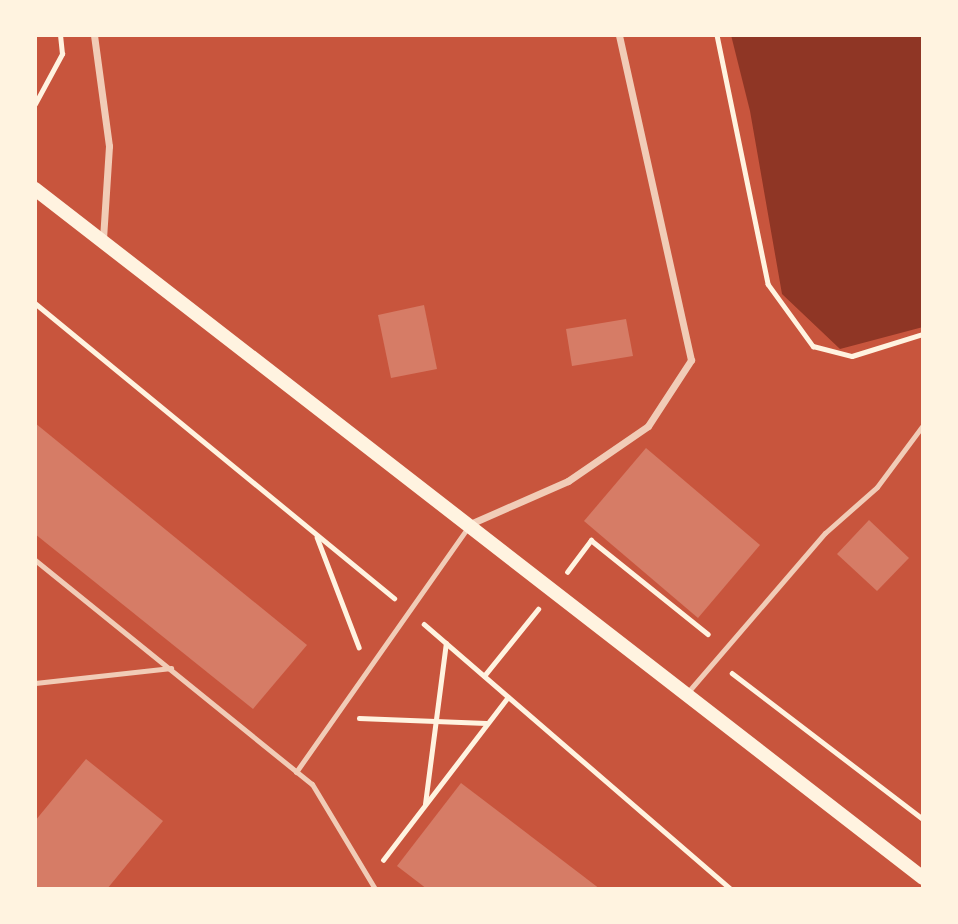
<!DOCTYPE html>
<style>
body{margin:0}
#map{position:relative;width:958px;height:924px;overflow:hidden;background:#c8553d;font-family:Barlow,sans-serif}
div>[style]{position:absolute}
.water>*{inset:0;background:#8f3625}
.building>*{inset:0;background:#d67c66}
.path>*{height:4.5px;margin:-2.25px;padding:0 2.25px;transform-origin:2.25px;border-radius:2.25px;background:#fff3e0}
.service>*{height:5px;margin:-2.5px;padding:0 2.5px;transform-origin:2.5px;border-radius:2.5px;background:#f1ccb7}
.minor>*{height:7px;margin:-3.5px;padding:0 3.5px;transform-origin:3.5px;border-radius:3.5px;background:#f1ccb7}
.secondary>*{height:14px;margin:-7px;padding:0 7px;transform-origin:7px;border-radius:7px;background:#fff3e0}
span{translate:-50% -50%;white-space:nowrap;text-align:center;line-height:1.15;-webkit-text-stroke:7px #fff3e0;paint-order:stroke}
.frame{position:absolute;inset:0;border:37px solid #fff3e0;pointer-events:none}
</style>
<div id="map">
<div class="water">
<div style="clip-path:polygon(731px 35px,923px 35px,923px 327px,840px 349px,782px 294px,750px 111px)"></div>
</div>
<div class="building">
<div style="clip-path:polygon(424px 305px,437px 369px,391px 378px,378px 315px)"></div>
<div style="clip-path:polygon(626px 319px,633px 356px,572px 366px,566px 329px)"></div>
<div style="clip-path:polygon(35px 423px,307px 645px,253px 709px,35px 534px)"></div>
<div style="clip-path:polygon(646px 448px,760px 545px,698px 618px,584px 521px)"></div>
<div style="clip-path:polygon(869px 520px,909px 558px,877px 591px,837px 554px)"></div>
<div style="clip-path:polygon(86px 759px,163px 821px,107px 889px,35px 889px,35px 821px)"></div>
<div style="clip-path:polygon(461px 783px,600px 889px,427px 889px,397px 866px)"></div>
</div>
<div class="path">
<div style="left:717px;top:35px;width:254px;rotate:78.4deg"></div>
<div style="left:768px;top:284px;width:77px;rotate:54deg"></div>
<div style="left:813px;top:346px;width:40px;rotate:14.4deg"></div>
<div style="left:852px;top:356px;width:74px;rotate:-17.2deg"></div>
<div style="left:35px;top:104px;width:57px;rotate:-61.6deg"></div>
<div style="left:62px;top:54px;width:19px;rotate:-96deg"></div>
<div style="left:35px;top:303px;width:465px;rotate:39.4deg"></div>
<div style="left:317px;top:537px;width:118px;rotate:69.1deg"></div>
<div style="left:567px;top:572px;width:40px;rotate:-53deg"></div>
<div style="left:591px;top:540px;width:150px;rotate:38.8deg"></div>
<div style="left:424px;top:624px;width:406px;rotate:40.8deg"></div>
<div style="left:732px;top:673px;width:240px;rotate:37.4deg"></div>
<div style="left:484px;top:676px;width:86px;rotate:-51.1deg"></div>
<div style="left:359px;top:718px;width:127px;rotate:2.3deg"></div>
<div style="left:425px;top:804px;width:162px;rotate:-82.6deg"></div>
<div style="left:383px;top:860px;width:205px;rotate:-52.5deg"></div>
</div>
<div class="service">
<div style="left:35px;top:560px;width:356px;rotate:39deg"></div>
<div style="left:312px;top:784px;width:122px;rotate:59deg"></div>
<div style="left:35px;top:683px;width:137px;rotate:-6.3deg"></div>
<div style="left:688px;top:692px;width:210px;rotate:-49.3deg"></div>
<div style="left:825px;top:533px;width:69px;rotate:-41.5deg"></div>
<div style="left:877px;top:487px;width:77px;rotate:-53.4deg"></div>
<div style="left:296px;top:772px;width:299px;rotate:-54.9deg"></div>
</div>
<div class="minor">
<div style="left:94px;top:35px;width:112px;rotate:82.3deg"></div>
<div style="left:109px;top:146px;width:93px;rotate:93.7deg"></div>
<div style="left:470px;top:524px;width:107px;rotate:-23.7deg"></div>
<div style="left:568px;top:481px;width:97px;rotate:-34.5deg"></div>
<div style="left:648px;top:426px;width:79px;rotate:-56.9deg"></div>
<div style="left:691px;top:360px;width:333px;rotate:-102.5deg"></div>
</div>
<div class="secondary">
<div style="left:35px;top:189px;width:1124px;rotate:37.81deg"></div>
</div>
<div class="frame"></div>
</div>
